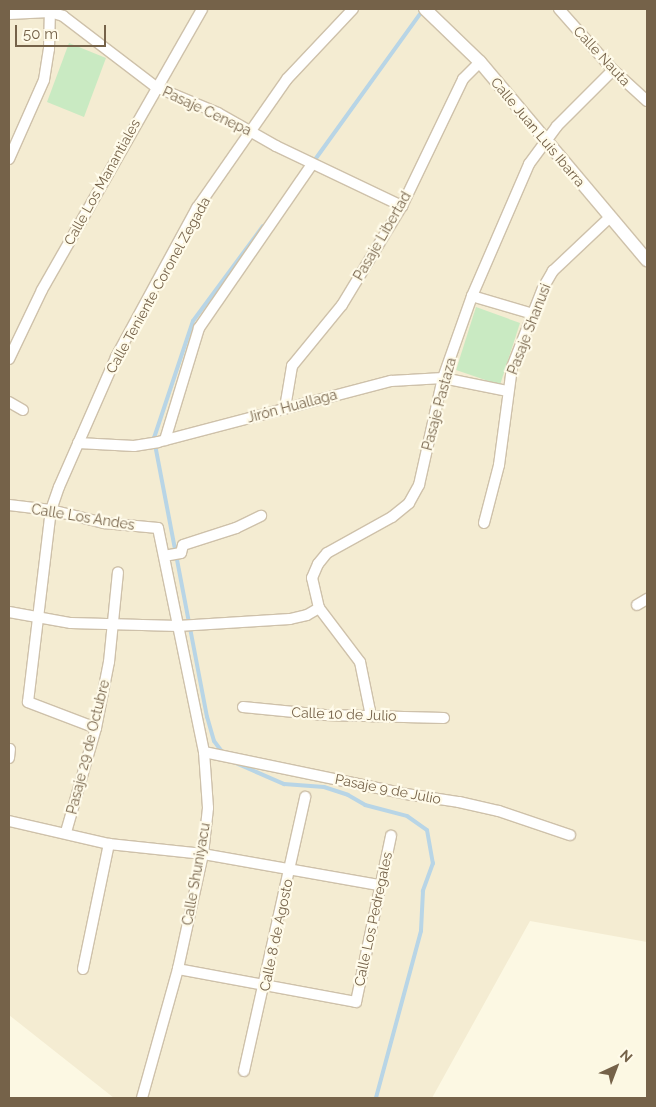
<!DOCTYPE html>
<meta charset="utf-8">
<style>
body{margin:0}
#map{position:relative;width:656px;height:1107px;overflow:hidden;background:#fcf8e3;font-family:Raleway,sans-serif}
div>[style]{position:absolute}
.residential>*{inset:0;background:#f4ecd2}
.green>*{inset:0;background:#c9eac2}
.stream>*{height:4px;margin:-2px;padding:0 2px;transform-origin:2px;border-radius:2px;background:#b8d5e6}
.roads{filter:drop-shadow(1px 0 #cec1aa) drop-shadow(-1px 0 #cec1aa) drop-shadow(0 1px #cec1aa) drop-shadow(0 -1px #cec1aa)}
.minor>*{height:10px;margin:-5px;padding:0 5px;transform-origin:5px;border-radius:5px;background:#fff}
.tertiary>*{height:12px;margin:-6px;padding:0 6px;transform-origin:6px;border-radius:6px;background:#fff}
span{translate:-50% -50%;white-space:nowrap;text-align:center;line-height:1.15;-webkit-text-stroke:4.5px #fffbea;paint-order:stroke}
.street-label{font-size:14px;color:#756249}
.frame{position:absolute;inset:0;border:10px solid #756249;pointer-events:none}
.north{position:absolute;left:591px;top:1042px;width:50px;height:50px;-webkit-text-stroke:4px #fffbea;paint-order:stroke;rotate:43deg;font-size:14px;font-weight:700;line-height:20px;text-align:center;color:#756249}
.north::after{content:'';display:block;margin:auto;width:18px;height:22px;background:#756249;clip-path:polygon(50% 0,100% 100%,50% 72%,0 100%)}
.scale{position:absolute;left:15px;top:25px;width:91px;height:22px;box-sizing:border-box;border:2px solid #756249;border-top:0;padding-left:6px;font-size:15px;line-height:18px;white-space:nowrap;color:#756249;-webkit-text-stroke:4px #fffbea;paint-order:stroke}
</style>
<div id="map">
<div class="residential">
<div style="clip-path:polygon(9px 9px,647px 9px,647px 942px,530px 921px,432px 1098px,114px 1098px,9px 1015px)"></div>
</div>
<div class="green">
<div style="clip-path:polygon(69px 43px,106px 58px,84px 117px,47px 102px)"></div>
<div style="clip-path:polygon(476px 307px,520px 323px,500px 385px,456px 370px)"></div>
</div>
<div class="stream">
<div style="left:314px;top:161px;width:181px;rotate:-54.2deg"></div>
<div style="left:223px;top:753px;width:15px;rotate:-127deg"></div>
<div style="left:214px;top:741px;width:25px;rotate:-106deg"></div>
<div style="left:207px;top:717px;width:284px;rotate:-100.8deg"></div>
<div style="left:154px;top:438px;width:123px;rotate:-71.6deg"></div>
<div style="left:193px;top:321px;width:118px;rotate:-53.6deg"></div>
<div style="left:231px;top:761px;width:58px;rotate:23.5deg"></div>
<div style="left:284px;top:784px;width:40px;rotate:4.3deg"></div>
<div style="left:324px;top:787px;width:25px;rotate:18deg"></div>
<div style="left:348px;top:795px;width:20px;rotate:30deg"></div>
<div style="left:365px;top:805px;width:43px;rotate:14.7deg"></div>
<div style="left:407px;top:816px;width:24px;rotate:35deg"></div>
<div style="left:427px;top:830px;width:34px;rotate:80deg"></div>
<div style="left:433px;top:863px;width:30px;rotate:110deg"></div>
<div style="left:423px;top:891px;width:40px;rotate:92.9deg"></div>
<div style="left:421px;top:931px;width:173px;rotate:105.1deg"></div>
</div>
<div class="roads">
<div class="minor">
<div style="left:559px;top:9px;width:81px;rotate:48.5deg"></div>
<div style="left:613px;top:70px;width:46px;rotate:42.4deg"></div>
<div style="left:9px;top:14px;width:41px;rotate:-2.8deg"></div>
<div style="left:50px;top:12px;width:14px;rotate:17deg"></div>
<div style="left:63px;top:16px;width:117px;rotate:37.4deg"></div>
<div style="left:156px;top:87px;width:67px;rotate:22.8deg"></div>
<div style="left:218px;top:113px;width:67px;rotate:29.6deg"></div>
<div style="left:276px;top:146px;width:140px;rotate:25.5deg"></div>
<div style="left:9px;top:159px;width:86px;rotate:-66.1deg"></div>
<div style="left:44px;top:80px;width:31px;rotate:-81deg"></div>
<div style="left:49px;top:49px;width:40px;rotate:-88.6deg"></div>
<div style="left:472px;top:296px;width:64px;rotate:16.4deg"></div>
<div style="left:9px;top:359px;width:76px;rotate:-64.4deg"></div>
<div style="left:42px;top:290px;width:323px;rotate:-60.3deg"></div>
<div style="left:9px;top:402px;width:16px;rotate:30deg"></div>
<div style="left:285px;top:408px;width:43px;rotate:-80.5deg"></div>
<div style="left:292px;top:366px;width:79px;rotate:-50.7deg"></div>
<div style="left:342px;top:305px;width:116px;rotate:-58.8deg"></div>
<div style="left:402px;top:206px;width:141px;rotate:-64.3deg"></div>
<div style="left:463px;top:79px;width:24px;rotate:-45deg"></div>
<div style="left:165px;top:440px;width:117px;rotate:-73.1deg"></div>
<div style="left:199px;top:328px;width:199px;rotate:-55.4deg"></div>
<div style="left:78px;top:443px;width:56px;rotate:3.1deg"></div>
<div style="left:134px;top:446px;width:24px;rotate:-9deg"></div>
<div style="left:158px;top:442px;width:241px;rotate:-14.7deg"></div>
<div style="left:391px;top:381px;width:52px;rotate:-3.3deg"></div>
<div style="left:443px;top:378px;width:65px;rotate:11.5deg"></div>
<div style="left:9px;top:505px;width:42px;rotate:6.8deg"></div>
<div style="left:51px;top:510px;width:55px;rotate:13.8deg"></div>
<div style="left:104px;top:523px;width:54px;rotate:5.3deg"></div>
<div style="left:158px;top:528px;width:229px;rotate:78.4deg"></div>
<div style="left:204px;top:752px;width:56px;rotate:85.9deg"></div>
<div style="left:208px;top:808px;width:46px;rotate:96.2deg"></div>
<div style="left:203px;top:854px;width:118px;rotate:102.3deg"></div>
<div style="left:178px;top:969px;width:134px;rotate:105.6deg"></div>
<div style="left:484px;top:523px;width:60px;rotate:-75.5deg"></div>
<div style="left:499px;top:465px;width:99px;rotate:-82.4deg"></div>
<div style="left:512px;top:367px;width:85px;rotate:-68.6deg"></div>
<div style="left:543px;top:288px;width:20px;rotate:-60deg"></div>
<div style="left:553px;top:271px;width:77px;rotate:-43.4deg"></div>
<div style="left:164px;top:556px;width:17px;rotate:-10deg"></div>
<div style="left:181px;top:553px;width:8px;rotate:-76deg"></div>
<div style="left:183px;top:545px;width:56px;rotate:-17.8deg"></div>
<div style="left:236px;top:528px;width:28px;rotate:-26deg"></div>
<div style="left:637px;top:605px;width:12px;rotate:-31deg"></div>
<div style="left:9px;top:612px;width:63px;rotate:10.1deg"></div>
<div style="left:71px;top:623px;width:107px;rotate:1.6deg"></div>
<div style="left:178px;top:626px;width:112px;rotate:-3.6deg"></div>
<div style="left:290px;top:619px;width:17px;rotate:-13deg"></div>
<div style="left:307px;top:615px;width:14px;rotate:-30deg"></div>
<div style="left:243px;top:707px;width:82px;rotate:5.6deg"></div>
<div style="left:325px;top:715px;width:119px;rotate:1.4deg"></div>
<div style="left:371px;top:716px;width:55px;rotate:-101.5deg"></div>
<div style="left:360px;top:662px;width:68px;rotate:-127.2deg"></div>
<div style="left:319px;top:608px;width:31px;rotate:-103deg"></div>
<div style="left:312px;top:578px;width:15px;rotate:-67deg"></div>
<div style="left:318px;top:564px;width:14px;rotate:-51deg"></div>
<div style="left:327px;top:553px;width:74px;rotate:-29deg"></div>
<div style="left:392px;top:517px;width:22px;rotate:-39deg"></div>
<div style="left:409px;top:503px;width:21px;rotate:-61deg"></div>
<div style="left:419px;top:485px;width:110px;rotate:-77.4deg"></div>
<div style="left:443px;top:378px;width:87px;rotate:-70.5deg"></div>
<div style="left:472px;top:296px;width:144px;rotate:-66.6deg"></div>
<div style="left:529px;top:164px;width:47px;rotate:-53.6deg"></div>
<div style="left:557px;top:126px;width:79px;rotate:-45deg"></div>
<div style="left:96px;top:728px;width:73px;rotate:-159.1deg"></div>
<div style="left:28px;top:702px;width:193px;rotate:-83.2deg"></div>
<div style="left:51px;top:510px;width:24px;rotate:-71deg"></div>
<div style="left:59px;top:487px;width:142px;rotate:-66.3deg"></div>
<div style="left:116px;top:357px;width:170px;rotate:-61.5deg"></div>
<div style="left:197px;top:208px;width:157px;rotate:-55.1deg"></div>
<div style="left:287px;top:79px;width:96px;rotate:-46.7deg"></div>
<div style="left:204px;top:752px;width:206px;rotate:11.7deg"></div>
<div style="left:406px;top:794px;width:54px;rotate:8.6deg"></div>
<div style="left:459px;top:802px;width:41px;rotate:12.7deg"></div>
<div style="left:499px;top:811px;width:75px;rotate:18.7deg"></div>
<div style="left:9px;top:758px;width:9px;rotate:-84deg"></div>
<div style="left:9px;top:821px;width:103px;rotate:13deg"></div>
<div style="left:109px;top:844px;width:95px;rotate:6.1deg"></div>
<div style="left:203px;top:854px;width:179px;rotate:10deg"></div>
<div style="left:66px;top:832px;width:108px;rotate:-73.9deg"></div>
<div style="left:96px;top:728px;width:67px;rotate:-78.9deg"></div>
<div style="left:109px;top:662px;width:90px;rotate:-84.3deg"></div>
<div style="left:83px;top:969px;width:128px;rotate:-78.3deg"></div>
<div style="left:178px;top:969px;width:181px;rotate:10.5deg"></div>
<div style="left:356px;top:1002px;width:170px;rotate:-78.1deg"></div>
<div style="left:244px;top:1071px;width:281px;rotate:-77.4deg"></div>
</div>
<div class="tertiary">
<div style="left:425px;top:9px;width:76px;rotate:43.9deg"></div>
<div style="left:480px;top:62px;width:259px;rotate:49.9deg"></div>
</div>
</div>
<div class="street-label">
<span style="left:602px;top:56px;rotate:47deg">Calle Nauta</span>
<span style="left:207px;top:111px;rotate:25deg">Pasaje Cenepa</span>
<span style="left:538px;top:132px;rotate:50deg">Calle Juan Luis Ibarra</span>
<span style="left:102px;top:182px;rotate:-61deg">Calle Los Manantiales</span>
<span style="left:382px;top:236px;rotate:-60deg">Pasaje Libertad</span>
<span style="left:158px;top:285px;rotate:-61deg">Calle Teniente Coronel Zegada</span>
<span style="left:529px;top:329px;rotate:-69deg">Pasaje Shanusi</span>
<span style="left:439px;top:404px;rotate:-75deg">Pasaje Pastaza</span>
<span style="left:292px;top:406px;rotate:-15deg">Jirón Huallaga</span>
<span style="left:83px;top:517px;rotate:9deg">Calle Los Andes</span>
<span style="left:344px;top:714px;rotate:2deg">Calle 10 de Julio</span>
<span style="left:88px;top:747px;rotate:-76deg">Pasaje 29 de Octubre</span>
<span style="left:388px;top:789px;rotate:11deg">Pasaje 9 de Julio</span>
<span style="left:196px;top:874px;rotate:-80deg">Calle Shuniyacu</span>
<span style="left:373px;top:919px;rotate:-78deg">Calle Los Pedregales</span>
<span style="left:276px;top:935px;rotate:-78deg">Calle 8 de Agosto</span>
</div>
<div class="frame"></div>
<div class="north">N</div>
<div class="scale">50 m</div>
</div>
